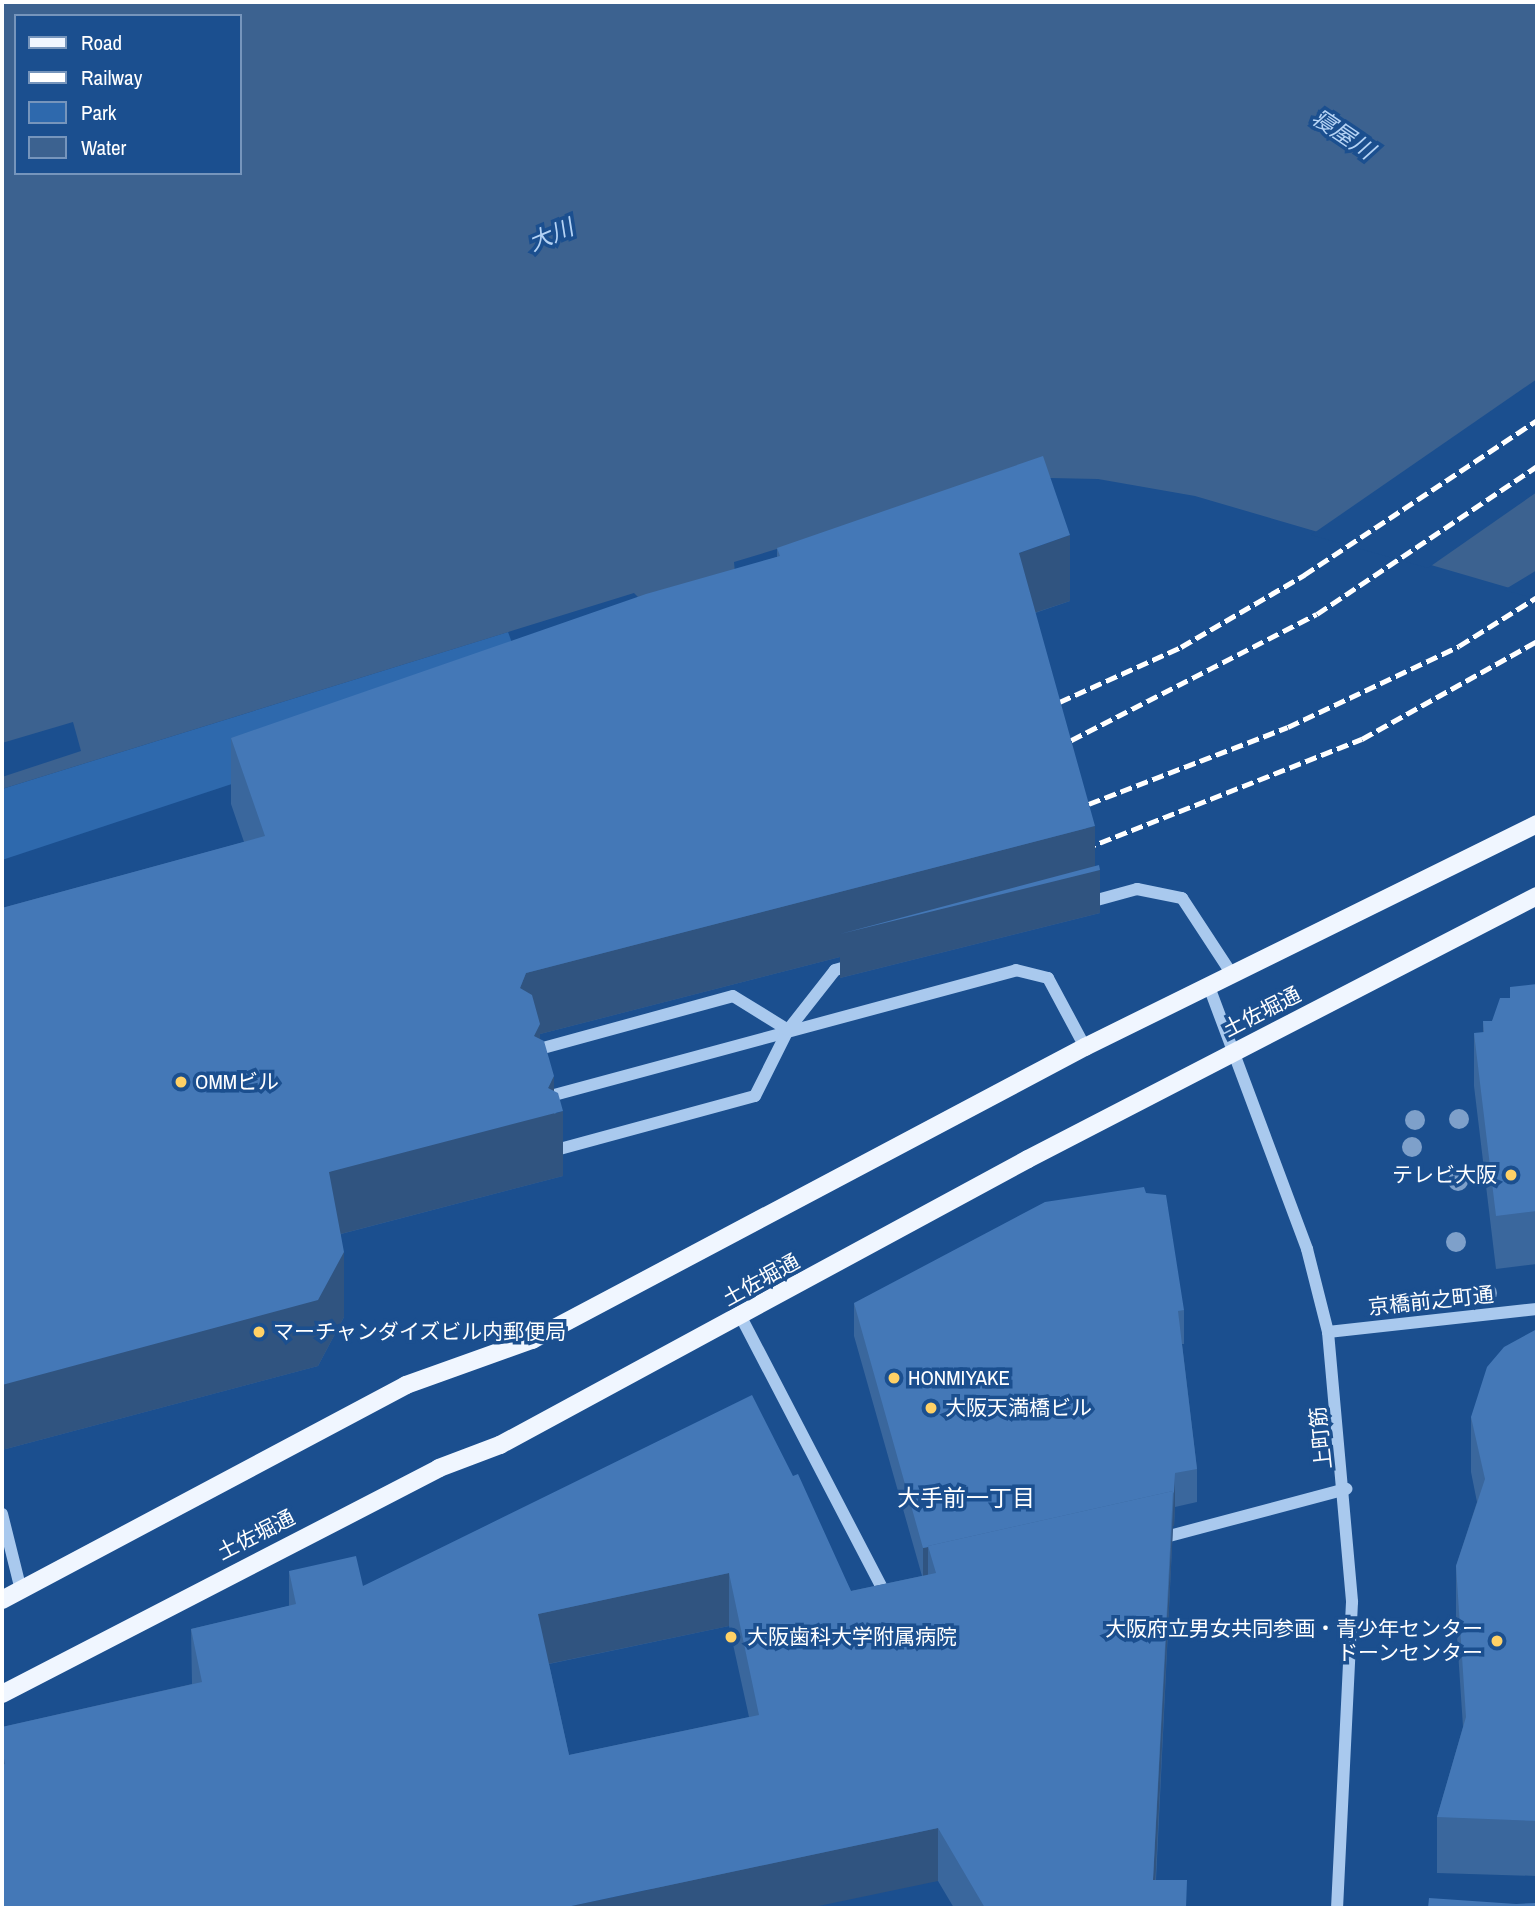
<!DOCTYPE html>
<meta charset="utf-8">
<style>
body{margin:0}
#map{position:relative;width:1539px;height:1910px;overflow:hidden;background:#1b4f8f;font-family:"Archivo Narrow","Noto Sans JP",sans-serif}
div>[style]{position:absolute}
.green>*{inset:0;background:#2e69ad}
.water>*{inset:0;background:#3c6290}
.pier>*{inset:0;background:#1b4f8f}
.minor>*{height:12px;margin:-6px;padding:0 6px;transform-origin:6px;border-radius:6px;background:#a9c9ee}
.major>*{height:18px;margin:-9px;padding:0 9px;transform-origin:9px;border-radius:9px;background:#f0f6ff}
.rail>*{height:5px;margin-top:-2.5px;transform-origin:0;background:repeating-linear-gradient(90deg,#fff 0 12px,transparent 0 17px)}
.trees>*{width:20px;height:20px;margin:-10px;border-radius:50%;background:#7ea0ca}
.wall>*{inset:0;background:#3a679d}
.shaded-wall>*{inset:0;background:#305480}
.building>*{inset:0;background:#4478b7}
.dots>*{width:19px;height:19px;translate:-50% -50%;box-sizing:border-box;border:4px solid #1b4f8f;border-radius:50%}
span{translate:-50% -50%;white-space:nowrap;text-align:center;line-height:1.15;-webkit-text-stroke:7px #1b4f8f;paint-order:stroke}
.street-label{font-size:21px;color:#fff}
.poi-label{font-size:21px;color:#fff}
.left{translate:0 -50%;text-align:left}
.right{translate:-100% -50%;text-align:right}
.water-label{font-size:23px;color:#b5d3f5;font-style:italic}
.neighbourhood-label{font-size:23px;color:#fff}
.frame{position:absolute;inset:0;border:4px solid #fff;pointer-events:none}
.legend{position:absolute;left:14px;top:14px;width:228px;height:161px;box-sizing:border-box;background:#1b4f8f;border:2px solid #7695bc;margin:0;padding:9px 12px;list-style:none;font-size:21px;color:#fff}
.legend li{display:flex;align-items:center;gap:14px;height:35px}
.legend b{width:35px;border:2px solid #7695bc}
</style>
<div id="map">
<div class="green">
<div style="clip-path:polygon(508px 632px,528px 686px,2px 860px,2px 789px)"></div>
</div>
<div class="water">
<div style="clip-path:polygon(evenodd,2px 2px,1537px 2px,1537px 596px,1195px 496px,1098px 479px,1050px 478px,948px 497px,734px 562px,735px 573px,642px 601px,634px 593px,2px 789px,2px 2px,16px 16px,240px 16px,240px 173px,16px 173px,16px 16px)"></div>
</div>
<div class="pier">
<div style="clip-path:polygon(1537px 379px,1537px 492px,1428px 568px,1311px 535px)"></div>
<div style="clip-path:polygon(1537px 570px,1537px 599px,1504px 590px)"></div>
<div style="clip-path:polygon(73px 722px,81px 751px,2px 777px,2px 743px)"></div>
</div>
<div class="minor">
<div style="left:1086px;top:903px;width:53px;rotate:-15.4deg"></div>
<div style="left:1137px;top:889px;width:46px;rotate:11.3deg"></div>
<div style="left:1182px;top:898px;width:90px;rotate:56.8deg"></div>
<div style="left:1208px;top:984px;width:283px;rotate:69.5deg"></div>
<div style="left:1307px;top:1249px;width:86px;rotate:75.8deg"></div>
<div style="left:1328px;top:1332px;width:271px;rotate:84.9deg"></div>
<div style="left:1352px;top:1602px;width:306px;rotate:92.8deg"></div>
<div style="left:532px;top:1051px;width:208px;rotate:-15.3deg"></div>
<div style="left:733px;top:996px;width:65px;rotate:31.7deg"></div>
<div style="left:543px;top:1098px;width:490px;rotate:-15.1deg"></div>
<div style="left:1016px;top:970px;width:33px;rotate:14deg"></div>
<div style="left:1048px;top:978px;width:78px;rotate:61.8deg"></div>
<div style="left:556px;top:1150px;width:206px;rotate:-15.2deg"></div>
<div style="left:755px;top:1096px;width:74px;rotate:-63.4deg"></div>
<div style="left:788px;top:1030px;width:76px;rotate:-51.9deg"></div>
<div style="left:835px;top:970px;width:22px;rotate:-16deg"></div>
<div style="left:741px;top:1317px;width:318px;rotate:62.5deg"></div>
<div style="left:1328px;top:1332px;width:210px;rotate:-6.3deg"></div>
<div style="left:2px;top:1514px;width:78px;rotate:76deg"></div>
<div style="left:1158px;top:1539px;width:195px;rotate:-14.9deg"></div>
</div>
<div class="major">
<div style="left:2px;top:1600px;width:458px;rotate:-28deg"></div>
<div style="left:406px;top:1385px;width:134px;rotate:-19.7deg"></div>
<div style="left:532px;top:1340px;width:626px;rotate:-27.92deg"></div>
<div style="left:1085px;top:1047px;width:504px;rotate:-26.26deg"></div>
<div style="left:2px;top:1694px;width:492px;rotate:-27.3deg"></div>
<div style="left:439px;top:1468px;width:65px;rotate:-20.7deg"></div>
<div style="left:500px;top:1445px;width:600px;rotate:-28.44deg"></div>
<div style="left:1028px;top:1159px;width:573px;rotate:-27.33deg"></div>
</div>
<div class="rail">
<div style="left:1044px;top:709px;width:150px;rotate:-24.3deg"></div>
<div style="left:1181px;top:647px;width:143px;rotate:-30.3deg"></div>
<div style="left:1304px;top:575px;width:280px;rotate:-33.6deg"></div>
<div style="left:1056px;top:748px;width:293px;rotate:-27.2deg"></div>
<div style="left:1317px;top:614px;width:265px;rotate:-33.9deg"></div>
<div style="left:1073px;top:810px;width:230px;rotate:-21.1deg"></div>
<div style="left:1288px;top:727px;width:189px;rotate:-25.3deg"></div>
<div style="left:1459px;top:646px;width:92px;rotate:-32.1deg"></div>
<div style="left:1084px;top:849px;width:299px;rotate:-21.6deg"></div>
<div style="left:1362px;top:739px;width:201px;rotate:-29.2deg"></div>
</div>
<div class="trees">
<div style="left:1459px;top:1119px"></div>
<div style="left:1415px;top:1120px"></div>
<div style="left:1412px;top:1147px"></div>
<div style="left:1458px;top:1181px"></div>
<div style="left:1456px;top:1242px"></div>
<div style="left:1487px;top:1293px"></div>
</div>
<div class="wall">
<div style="clip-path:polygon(777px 548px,1070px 601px,1035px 613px,1095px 866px,1100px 913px,840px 978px,840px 957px,540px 1034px,540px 1039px,554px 1091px,563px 1176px,341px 1234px,344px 1317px,318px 1366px,2px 1450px,2px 908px,244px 842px,231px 804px,231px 738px,777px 557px)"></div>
<div style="clip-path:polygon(1537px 984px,1537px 1264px,1496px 1269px,1474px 1086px,1474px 1033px,1483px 1033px,1483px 1021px,1492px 1021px,1510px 998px)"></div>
<div style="clip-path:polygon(evenodd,854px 1303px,1184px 1310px,1184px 1344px,1182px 1344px,1197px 1469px,1197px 1502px,1175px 1507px,1174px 1526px,1173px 1526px,1156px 1880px,1187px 1908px,954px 1908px,938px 1881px,2px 1908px,2px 1727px,192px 1684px,191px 1629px,289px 1606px,289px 1571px,363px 1586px,793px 1476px,851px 1591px,922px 1576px,854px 1336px,854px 1303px,729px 1626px,749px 1717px,569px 1755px,549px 1664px,729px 1626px)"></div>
<div style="clip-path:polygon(1537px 1329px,1537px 1876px,1437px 1873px,1437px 1817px,1463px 1727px,1456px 1621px,1456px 1566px,1477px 1502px,1471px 1472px,1471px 1417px)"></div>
</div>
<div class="shaded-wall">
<div style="clip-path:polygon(1070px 535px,1070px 601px,1019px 618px,1019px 553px)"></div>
<div style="clip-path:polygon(1095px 826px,1095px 871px,1100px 870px,1100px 913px,840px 978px,840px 957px,540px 1034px,540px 1090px,520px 988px,526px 973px)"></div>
<div style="clip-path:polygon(554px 1076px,554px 1114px,563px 1111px,563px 1176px,329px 1237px,329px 1172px,548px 1088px)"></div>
<div style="clip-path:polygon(344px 1252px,344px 1317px,318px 1366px,2px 1450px,2px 1385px)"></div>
<div style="clip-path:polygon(1175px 1473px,1175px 1507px,1174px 1526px,1173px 1526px,1154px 1908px,1153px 1880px)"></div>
<div style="clip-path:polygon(928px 1547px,928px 1581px,923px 1582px,923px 1548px)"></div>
<div style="clip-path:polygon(729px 1573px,729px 1626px,538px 1666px,538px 1614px)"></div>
<div style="clip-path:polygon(938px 1828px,938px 1881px,809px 1908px,562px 1908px)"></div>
</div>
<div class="building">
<div style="clip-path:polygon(1043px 456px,1070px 535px,1019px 553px,1095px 826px,526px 973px,520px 988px,532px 995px,540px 1024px,534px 1036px,544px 1041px,554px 1076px,548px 1088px,558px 1093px,563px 1111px,329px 1172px,344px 1252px,318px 1300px,2px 1385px,2px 908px,265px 836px,231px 738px,646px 594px,780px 556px,777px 548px)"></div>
<div style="clip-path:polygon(1099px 865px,1100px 870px,840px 934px)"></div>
<div style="clip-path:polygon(1537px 984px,1537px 1211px,1496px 1216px,1474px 1033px,1484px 1032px,1483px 1021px,1492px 1021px,1500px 998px,1510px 998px,1510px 987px)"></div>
<div style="clip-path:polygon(1144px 1187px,1146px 1193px,1166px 1195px,1184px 1310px,1178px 1311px,1197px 1469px,1175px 1473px,1174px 1492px,1173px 1493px,1173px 1491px,928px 1546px,928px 1547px,923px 1548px,854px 1303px,1045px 1202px)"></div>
<div style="clip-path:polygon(1537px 1329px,1537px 1821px,1437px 1817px,1466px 1717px,1456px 1566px,1485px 1479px,1471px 1417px,1487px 1367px,1504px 1347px)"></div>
<div style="clip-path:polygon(evenodd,752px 1395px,793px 1476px,798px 1474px,851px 1591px,936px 1573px,928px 1546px,1173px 1491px,1153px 1880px,1187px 1880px,1186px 1908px,985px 1908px,938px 1828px,562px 1908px,2px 1908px,2px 1765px,5px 1764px,2px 1748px,2px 1727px,202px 1682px,191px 1629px,296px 1604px,289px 1571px,356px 1556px,363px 1586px,752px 1395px,729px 1573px,759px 1715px,569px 1755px,538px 1614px,729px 1573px)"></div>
<div style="clip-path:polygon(1429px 1898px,1516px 1904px,1537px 1903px,1537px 1908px,1428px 1908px)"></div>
</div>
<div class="dots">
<div style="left:181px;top:1082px;background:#ffd166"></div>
<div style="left:1511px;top:1175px;background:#ffd166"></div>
<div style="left:259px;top:1332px;background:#ffd166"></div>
<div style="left:894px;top:1378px;background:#ffd166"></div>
<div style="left:931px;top:1408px;background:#ffd166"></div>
<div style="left:731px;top:1637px;background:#ffd166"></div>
<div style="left:1497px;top:1641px;background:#ffd166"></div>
</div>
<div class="street-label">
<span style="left:1262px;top:1012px;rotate:-27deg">土佐堀通</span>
<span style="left:761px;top:1280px;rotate:-29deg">土佐堀通</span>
<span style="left:1431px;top:1301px;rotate:-6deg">京橋前之町通</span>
<span style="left:1321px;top:1438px;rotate:-96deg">上町筋</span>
<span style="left:256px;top:1535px;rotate:-27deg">土佐堀通</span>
</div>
<div class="poi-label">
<span class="left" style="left:195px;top:1082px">OMMビル</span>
<span class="right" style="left:1497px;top:1175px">テレビ大阪</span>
<span class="left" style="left:273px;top:1332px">マーチャンダイズビル内郵便局</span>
<span class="left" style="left:908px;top:1378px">HONMIYAKE</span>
<span class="left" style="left:945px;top:1408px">大阪天満橋ビル</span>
<span class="right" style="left:1483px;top:1641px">大阪府立男女共同参画・青少年センター<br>ドーンセンター</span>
<span class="left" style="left:747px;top:1637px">大阪歯科大学附属病院</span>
</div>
<div class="water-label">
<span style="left:1343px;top:134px;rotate:34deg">寝屋川</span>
<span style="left:551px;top:235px;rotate:-23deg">大川</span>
</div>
<div class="neighbourhood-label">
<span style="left:966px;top:1498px">大手前一丁目</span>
</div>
<div class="frame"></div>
<ul class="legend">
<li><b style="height:9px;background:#f0f6ff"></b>Road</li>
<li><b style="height:9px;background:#fff"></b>Railway</li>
<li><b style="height:19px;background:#2e69ad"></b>Park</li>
<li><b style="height:19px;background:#3c6290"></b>Water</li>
</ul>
</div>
